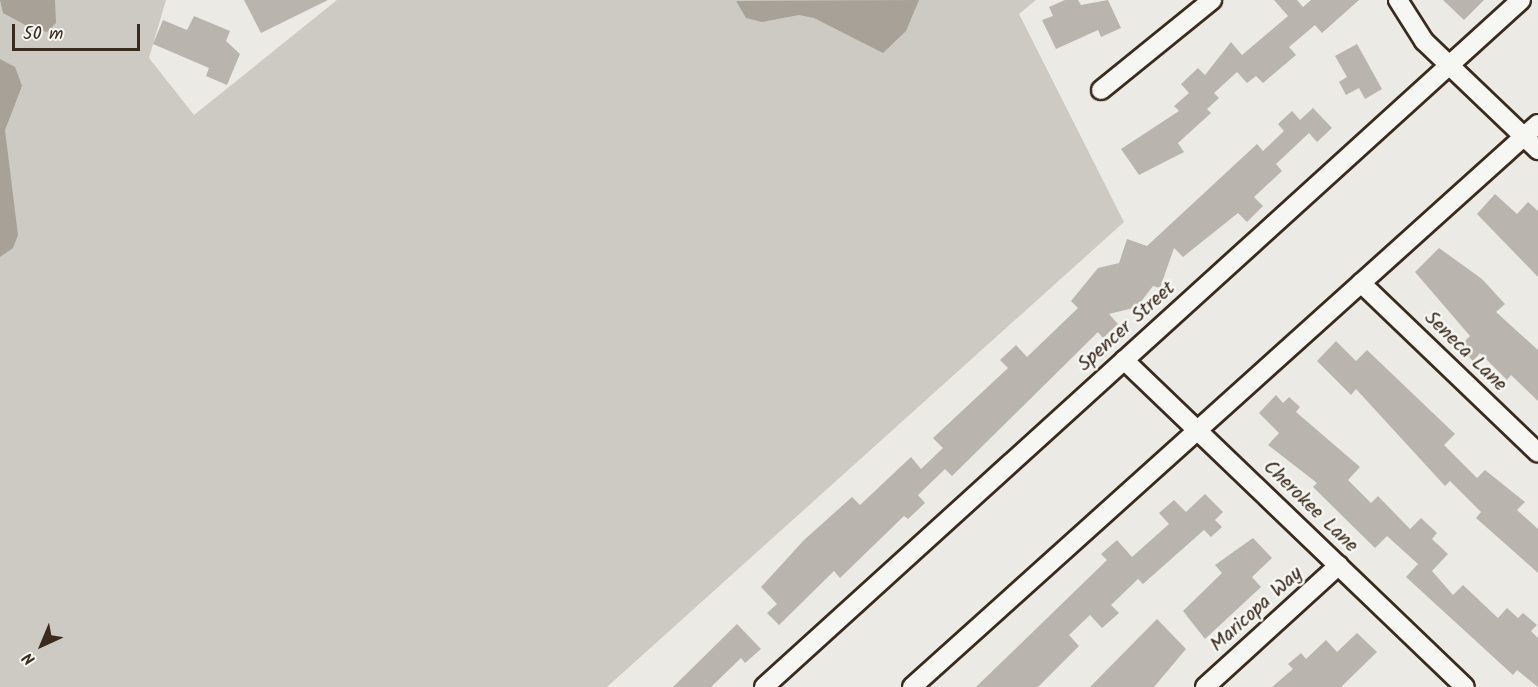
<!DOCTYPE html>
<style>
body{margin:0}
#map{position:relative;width:1538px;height:687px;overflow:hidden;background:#ebeae5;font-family:Kalam,sans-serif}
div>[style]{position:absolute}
.green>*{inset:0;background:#cdcac4}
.water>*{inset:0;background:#a8a198}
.building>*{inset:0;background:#bab4ae}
.roads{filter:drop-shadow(2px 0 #3b2a1e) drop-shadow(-2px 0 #3b2a1e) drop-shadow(0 2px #3b2a1e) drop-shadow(0 -2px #3b2a1e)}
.minor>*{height:18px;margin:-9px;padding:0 9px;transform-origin:9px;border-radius:9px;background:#f6f6f2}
span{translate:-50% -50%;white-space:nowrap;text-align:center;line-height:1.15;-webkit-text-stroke:5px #f6f6f2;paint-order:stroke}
.street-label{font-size:20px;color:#3b2a1e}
.north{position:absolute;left:12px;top:615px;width:60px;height:60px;-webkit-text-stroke:4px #f6f6f2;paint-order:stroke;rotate:224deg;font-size:16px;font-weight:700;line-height:24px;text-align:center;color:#3b2a1e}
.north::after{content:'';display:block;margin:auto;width:21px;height:27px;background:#3b2a1e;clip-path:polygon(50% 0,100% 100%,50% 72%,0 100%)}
.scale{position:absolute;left:12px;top:24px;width:128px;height:27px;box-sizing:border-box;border:3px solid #3b2a1e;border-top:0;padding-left:8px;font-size:18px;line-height:21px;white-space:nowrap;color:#3b2a1e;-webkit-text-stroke:4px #f6f6f2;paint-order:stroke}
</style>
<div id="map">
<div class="green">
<div style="clip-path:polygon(0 0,166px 0,149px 58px,194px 115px,337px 0,1036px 0,1019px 14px,1124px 222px,607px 687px,0 687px)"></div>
</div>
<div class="water">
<div style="clip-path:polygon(0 0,55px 0,56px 23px,47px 32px,29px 27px,3px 13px)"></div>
<div style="clip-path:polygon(919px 0,906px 31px,883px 53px,814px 18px,799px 15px,762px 22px,746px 18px,736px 1px)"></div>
<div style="clip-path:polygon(0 59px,15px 67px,22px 86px,5px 130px,18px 235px,13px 248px,0 257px)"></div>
</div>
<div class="building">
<div style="clip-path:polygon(244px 0,328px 0,261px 33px)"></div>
<div style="clip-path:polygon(1065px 0,1078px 0,1081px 5px,1108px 0,1121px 28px,1101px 37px,1098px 30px,1056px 49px,1042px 20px,1053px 16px,1049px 7px)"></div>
<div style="clip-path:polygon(1274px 0,1297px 0,1303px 7px,1311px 0,1359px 0,1322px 33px,1315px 25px,1289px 47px,1296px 55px,1263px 83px,1256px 76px,1247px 83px,1237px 72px,1214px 93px,1219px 98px,1207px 109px,1211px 113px,1178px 143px,1184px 152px,1139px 175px,1121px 149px,1179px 111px,1174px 106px,1189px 93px,1181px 84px,1198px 68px,1205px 75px,1231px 42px,1242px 55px,1288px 16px)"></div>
<div style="clip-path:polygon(1443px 0,1484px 0,1464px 20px)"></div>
<div style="clip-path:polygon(194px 16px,230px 31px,226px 41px,240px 54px,227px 85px,206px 76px,209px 68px,153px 44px,163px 20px,187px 30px)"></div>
<div style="clip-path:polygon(1357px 44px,1382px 89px,1365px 99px,1359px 88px,1346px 95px,1339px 82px,1347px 77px,1335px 56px)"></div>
<div style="clip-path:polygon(1313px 108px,1332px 128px,1317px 142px,1309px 133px,1276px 164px,1282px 171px,1254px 197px,1263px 206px,1247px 222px,1238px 213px,1183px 257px,1174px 248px,1160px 288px,1153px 286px,1137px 307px,1109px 314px,1118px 324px,1103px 338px,1098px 332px,952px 476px,945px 469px,918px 495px,925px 503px,908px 519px,904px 516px,840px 578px,834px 571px,779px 625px,767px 613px,777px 604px,761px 587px,804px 540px,852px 497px,860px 505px,911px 457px,921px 469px,943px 448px,933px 438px,1008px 368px,1000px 360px,1016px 345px,1027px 357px,1078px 308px,1071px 301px,1098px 268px,1119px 263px,1127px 239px,1147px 246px,1257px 144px,1263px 151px,1284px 131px,1278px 124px,1292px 111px,1300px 120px)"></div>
<div style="clip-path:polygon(1495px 194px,1517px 214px,1528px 202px,1538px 211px,1538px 277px,1477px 214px)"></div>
<div style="clip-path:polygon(1439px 248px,1482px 279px,1505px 304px,1496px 312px,1538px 350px,1538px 401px,1511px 375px,1507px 380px,1480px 353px,1473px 361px,1459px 347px,1470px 336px,1415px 272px)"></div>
<div style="clip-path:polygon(1336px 341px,1356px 361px,1367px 350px,1455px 434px,1444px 445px,1477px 478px,1485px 470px,1525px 502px,1517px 510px,1538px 529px,1538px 573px,1476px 518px,1481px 512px,1450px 481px,1445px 486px,1356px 389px,1351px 395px,1317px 361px)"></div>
<div style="clip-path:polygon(1276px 395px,1283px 403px,1289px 397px,1300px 407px,1296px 412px,1360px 467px,1348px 480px,1371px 503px,1378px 496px,1410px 529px,1421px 518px,1437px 533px,1432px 539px,1448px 554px,1432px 571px,1453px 595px,1463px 585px,1498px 618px,1507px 608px,1518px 618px,1523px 613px,1537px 625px,1531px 631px,1538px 638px,1538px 687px,1517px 670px,1513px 675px,1406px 577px,1418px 564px,1387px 536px,1375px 548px,1313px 487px,1317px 483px,1268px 445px,1279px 433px,1259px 413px)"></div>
<div style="clip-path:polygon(1205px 494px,1223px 512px,1215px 520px,1222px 527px,1211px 537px,1204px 530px,1143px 584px,1138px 579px,1111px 605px,1119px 613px,1102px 628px,1090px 615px,1069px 635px,1079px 646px,1038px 687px,976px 687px,1107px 560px,1101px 554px,1117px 540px,1132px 557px,1169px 524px,1159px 513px,1174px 500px,1186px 512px)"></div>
<div style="clip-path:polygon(1253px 538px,1272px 558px,1252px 577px,1261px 587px,1205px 639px,1183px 611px,1222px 573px,1215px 565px)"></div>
<div style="clip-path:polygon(1157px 619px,1186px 649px,1154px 687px,1090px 687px)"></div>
<div style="clip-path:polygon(737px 624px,761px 649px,745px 663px,741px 658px,711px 687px,673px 687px)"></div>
<div style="clip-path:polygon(1357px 633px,1377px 652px,1341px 687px,1272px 687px,1293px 669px,1288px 664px,1301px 653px,1306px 659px,1326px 640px,1337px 652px)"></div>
</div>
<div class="roads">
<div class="minor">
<div style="left:1398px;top:0;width:49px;rotate:57.6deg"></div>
<div style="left:1424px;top:41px;width:158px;rotate:43.7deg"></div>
<div style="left:1101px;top:90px;width:143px;rotate:-39deg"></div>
<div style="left:1361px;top:283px;width:245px;rotate:43.8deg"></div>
<div style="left:1124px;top:360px;width:472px;rotate:43.8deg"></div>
<div style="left:764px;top:687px;width:1022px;rotate:-42.22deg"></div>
<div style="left:912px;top:687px;width:842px;rotate:-41.97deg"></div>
<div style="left:1205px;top:687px;width:181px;rotate:-42.3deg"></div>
</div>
</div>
<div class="street-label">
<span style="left:1127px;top:327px;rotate:-42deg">Spencer Street</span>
<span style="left:1465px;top:352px;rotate:44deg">Seneca Lane</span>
<span style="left:1310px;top:507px;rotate:44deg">Cherokee Lane</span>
<span style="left:1257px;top:610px;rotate:-42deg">Maricopa Way</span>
</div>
<div class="north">N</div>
<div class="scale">50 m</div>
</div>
